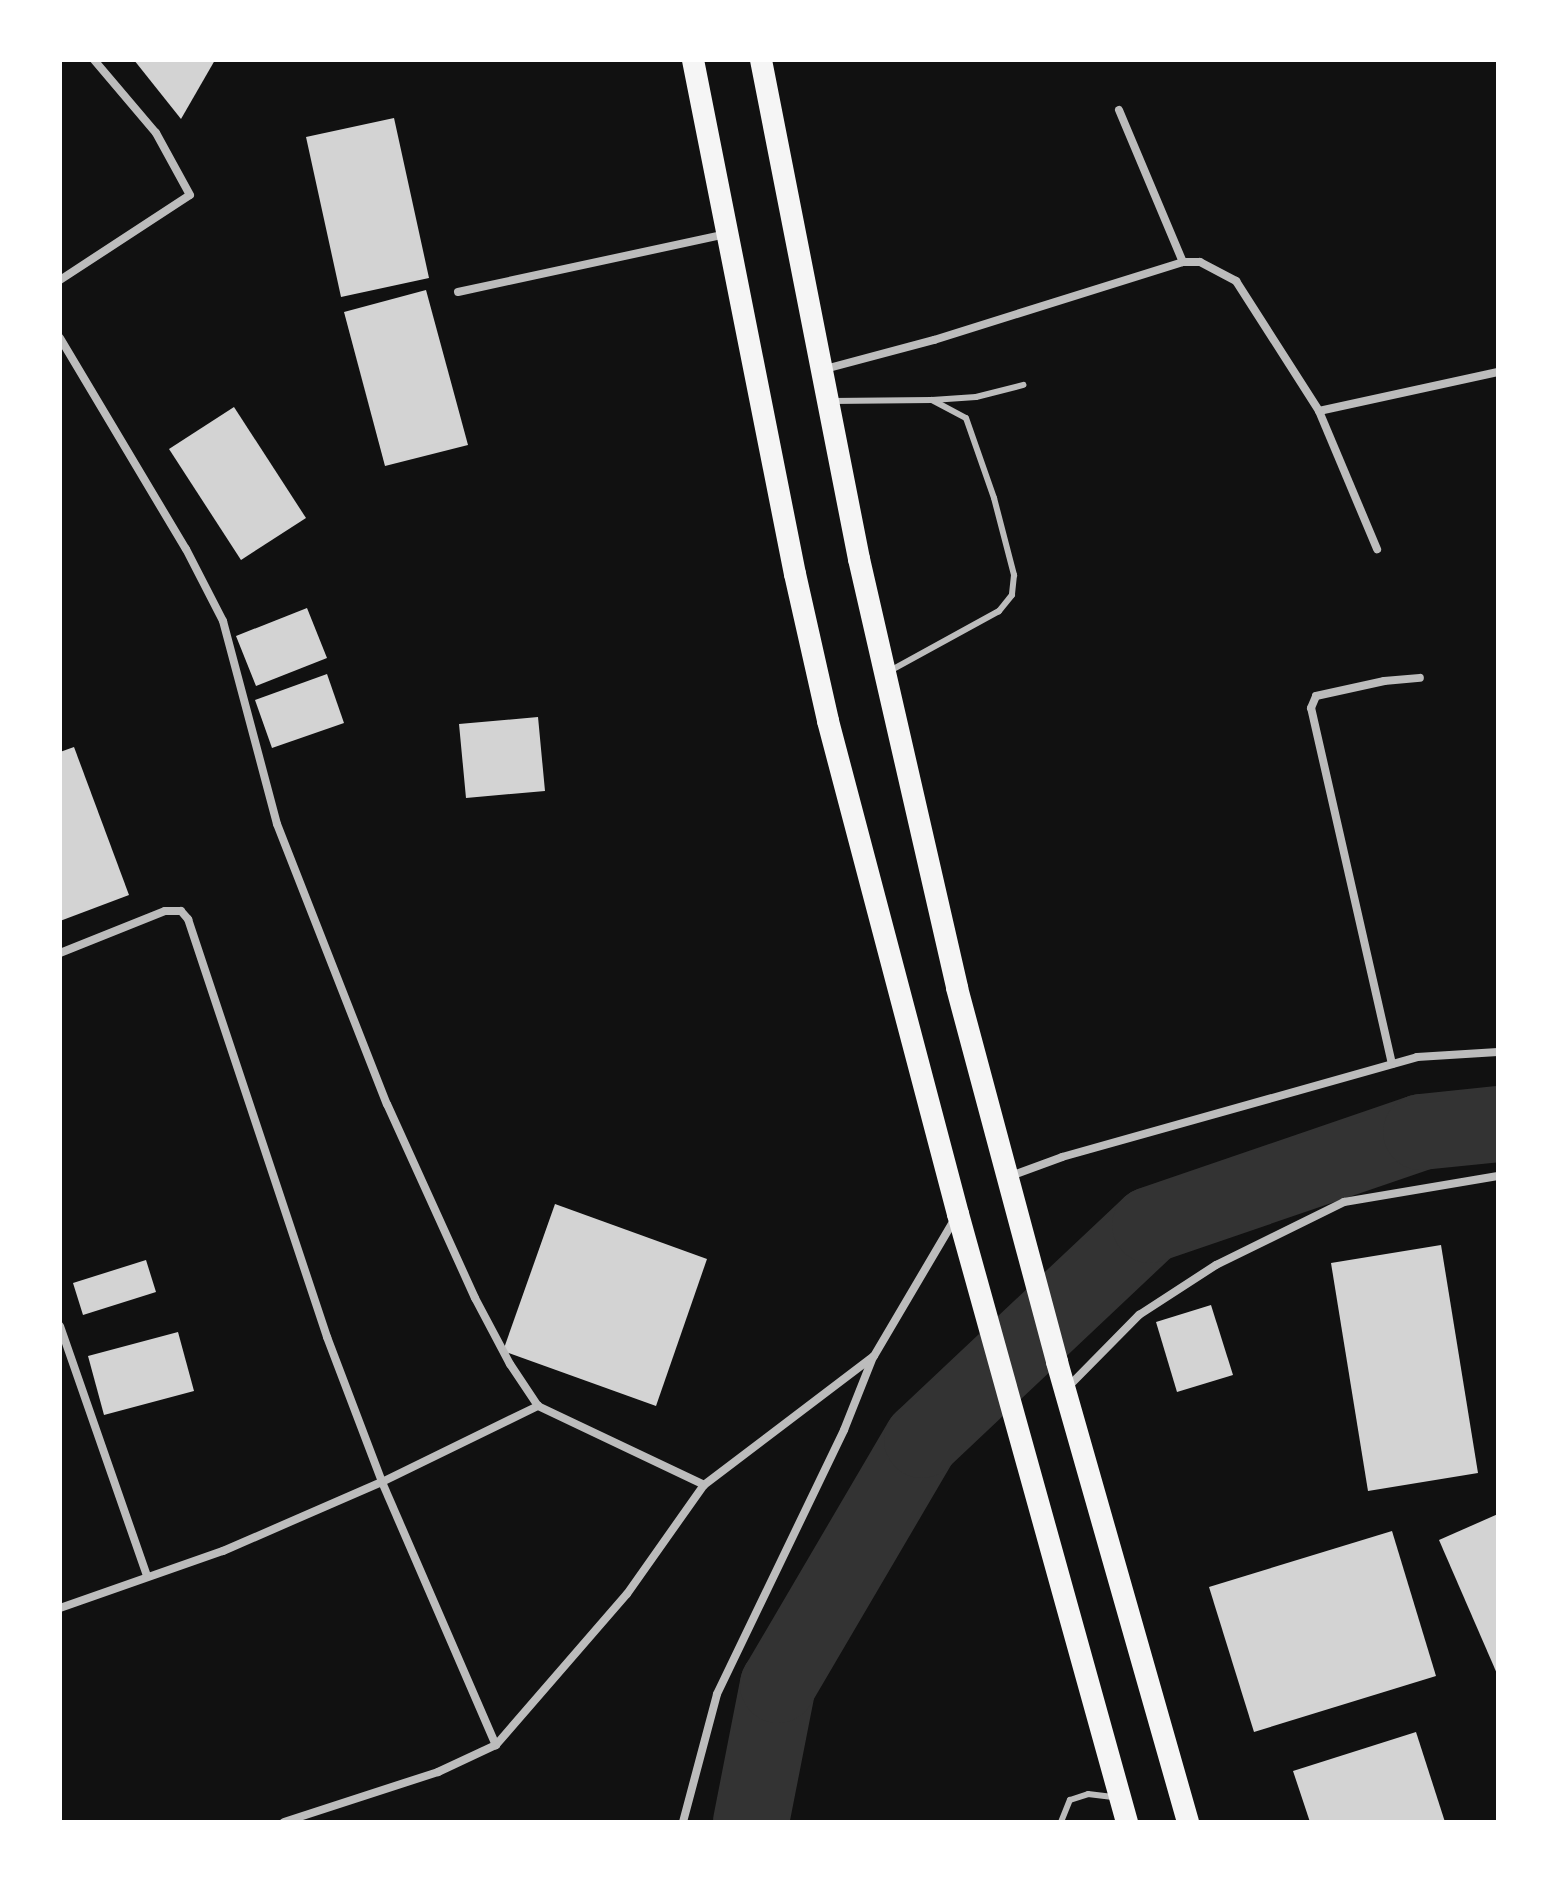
<!DOCTYPE html>
<style>
body{margin:0}
#map{position:relative;width:1558px;height:1882px;overflow:hidden;background:#111;font-family:"Alegreya Sans",sans-serif}
div>[style]{position:absolute}
.river>*{height:76px;margin:-38px;padding:0 38px;transform-origin:38px;border-radius:38px;background:#333}
.building>*{inset:0;background:#d3d3d3}
.service>*{height:6px;margin:-3px;padding:0 3px;transform-origin:3px;border-radius:3px;background:#bcbcbc}
.minor>*{height:8px;margin:-4px;padding:0 4px;transform-origin:4px;border-radius:4px;background:#bcbcbc}
.trunk>*{height:22px;margin:-11px;padding:0 11px;transform-origin:11px;border-radius:11px;background:#f5f5f5}
span{translate:-50% -50%;white-space:nowrap;text-align:center;line-height:1.15;-webkit-text-stroke:6px #fff;paint-order:stroke}
.frame{position:absolute;inset:0;border:62px solid #fff;pointer-events:none}
</style>
<div id="map">
<div class="river">
<div style="left:751px;top:1822px;width:140px;rotate:-78.9deg"></div>
<div style="left:778px;top:1685px;width:284px;rotate:-59.6deg"></div>
<div style="left:922px;top:1440px;width:313px;rotate:-43.3deg"></div>
<div style="left:1150px;top:1225px;width:287px;rotate:-18.9deg"></div>
<div style="left:1421px;top:1132px;width:77px;rotate:-5.9deg"></div>
</div>
<div class="building">
<div style="clip-path:polygon(134px 60px,215px 60px,181px 119px)"></div>
<div style="clip-path:polygon(394px 118px,429px 278px,341px 297px,306px 137px)"></div>
<div style="clip-path:polygon(426px 290px,468px 445px,385px 466px,344px 312px)"></div>
<div style="clip-path:polygon(234px 407px,306px 518px,241px 560px,169px 449px)"></div>
<div style="clip-path:polygon(307px 608px,327px 658px,256px 686px,236px 636px)"></div>
<div style="clip-path:polygon(327px 674px,344px 723px,272px 748px,255px 700px)"></div>
<div style="clip-path:polygon(538px 717px,545px 791px,466px 798px,459px 724px)"></div>
<div style="clip-path:polygon(74px 747px,129px 895px,60px 921px,60px 752px)"></div>
<div style="clip-path:polygon(555px 1204px,707px 1259px,656px 1406px,503px 1351px)"></div>
<div style="clip-path:polygon(1441px 1245px,1478px 1473px,1368px 1491px,1331px 1263px)"></div>
<div style="clip-path:polygon(146px 1260px,156px 1292px,83px 1315px,73px 1283px)"></div>
<div style="clip-path:polygon(1211px 1305px,1233px 1375px,1177px 1392px,1156px 1322px)"></div>
<div style="clip-path:polygon(178px 1332px,194px 1391px,104px 1415px,88px 1356px)"></div>
<div style="clip-path:polygon(1498px 1514px,1498px 1676px,1439px 1540px)"></div>
<div style="clip-path:polygon(1392px 1531px,1436px 1676px,1254px 1732px,1209px 1587px)"></div>
<div style="clip-path:polygon(1416px 1732px,1445px 1822px,1310px 1822px,1293px 1771px)"></div>
</div>
<div class="service">
<div style="left:932px;top:400px;width:44px;rotate:-3.9deg"></div>
<div style="left:976px;top:397px;width:49px;rotate:-14.3deg"></div>
<div style="left:831px;top:401px;width:101px;rotate:-0.6deg"></div>
<div style="left:932px;top:400px;width:38px;rotate:28deg"></div>
<div style="left:966px;top:418px;width:85px;rotate:70.7deg"></div>
<div style="left:994px;top:498px;width:80px;rotate:75.4deg"></div>
<div style="left:1014px;top:575px;width:20px;rotate:96deg"></div>
<div style="left:1012px;top:595px;width:21px;rotate:129deg"></div>
<div style="left:999px;top:611px;width:124px;rotate:151.2deg"></div>
<div style="left:1061px;top:1822px;width:24px;rotate:-68deg"></div>
<div style="left:1070px;top:1800px;width:19px;rotate:-18deg"></div>
<div style="left:1088px;top:1794px;width:25px;rotate:7deg"></div>
</div>
<div class="minor">
<div style="left:1119px;top:110px;width:165px;rotate:67.2deg"></div>
<div style="left:60px;top:280px;width:155px;rotate:-33.2deg"></div>
<div style="left:190px;top:195px;width:71px;rotate:-118.7deg"></div>
<div style="left:156px;top:133px;width:96px;rotate:-130.3deg"></div>
<div style="left:458px;top:292px;width:274px;rotate:-12.2deg"></div>
<div style="left:60px;top:338px;width:246px;rotate:59.2deg"></div>
<div style="left:186px;top:549px;width:81px;rotate:62.8deg"></div>
<div style="left:223px;top:621px;width:210px;rotate:75.1deg"></div>
<div style="left:277px;top:824px;width:301px;rotate:68.6deg"></div>
<div style="left:387px;top:1104px;width:213px;rotate:65.6deg"></div>
<div style="left:475px;top:1298px;width:75px;rotate:62.1deg"></div>
<div style="left:510px;top:1364px;width:50px;rotate:56.3deg"></div>
<div style="left:538px;top:1406px;width:184px;rotate:25.4deg"></div>
<div style="left:825px;top:369px;width:113px;rotate:-14.9deg"></div>
<div style="left:934px;top:340px;width:261px;rotate:-17.4deg"></div>
<div style="left:1183px;top:262px;width:17px"></div>
<div style="left:1200px;top:262px;width:41px;rotate:27.8deg"></div>
<div style="left:1236px;top:281px;width:154px;rotate:57.4deg"></div>
<div style="left:1319px;top:411px;width:150px;rotate:67.2deg"></div>
<div style="left:1319px;top:411px;width:183px;rotate:-12.3deg"></div>
<div style="left:60px;top:953px;width:113px;rotate:-21.8deg"></div>
<div style="left:165px;top:911px;width:16px"></div>
<div style="left:181px;top:911px;width:11px;rotate:49deg"></div>
<div style="left:188px;top:919px;width:441px;rotate:71.6deg"></div>
<div style="left:327px;top:1337px;width:155px;rotate:69.2deg"></div>
<div style="left:382px;top:1482px;width:287px;rotate:66.6deg"></div>
<div style="left:1392px;top:1064px;width:365px;rotate:-102.8deg"></div>
<div style="left:1311px;top:708px;width:13px;rotate:-67deg"></div>
<div style="left:1316px;top:696px;width:70px;rotate:-12.4deg"></div>
<div style="left:1384px;top:681px;width:36px;rotate:-5deg"></div>
<div style="left:1008px;top:1177px;width:58px;rotate:-20.3deg"></div>
<div style="left:1062px;top:1157px;width:369px;rotate:-15.7deg"></div>
<div style="left:1417px;top:1057px;width:81px;rotate:-3.5deg"></div>
<div style="left:60px;top:1326px;width:265px;rotate:70.8deg"></div>
<div style="left:1067px;top:1388px;width:103px;rotate:-45.4deg"></div>
<div style="left:1139px;top:1315px;width:92px;rotate:-33deg"></div>
<div style="left:1216px;top:1265px;width:143px;rotate:-26.2deg"></div>
<div style="left:1344px;top:1202px;width:156px;rotate:-9.6deg"></div>
<div style="left:60px;top:1608px;width:173px;rotate:-19.3deg"></div>
<div style="left:223px;top:1551px;width:173px;rotate:-23.5deg"></div>
<div style="left:382px;top:1482px;width:174px;rotate:-26deg"></div>
<div style="left:284px;top:1822px;width:162px;rotate:-18deg"></div>
<div style="left:438px;top:1772px;width:64px;rotate:-25deg"></div>
<div style="left:496px;top:1745px;width:200px;rotate:-49.1deg"></div>
<div style="left:627px;top:1594px;width:133px;rotate:-54.8deg"></div>
<div style="left:704px;top:1485px;width:213px;rotate:-37.2deg"></div>
<div style="left:874px;top:1356px;width:158px;rotate:-59.5deg"></div>
<div style="left:683px;top:1822px;width:132px;rotate:-75.1deg"></div>
<div style="left:717px;top:1694px;width:293px;rotate:-64.3deg"></div>
<div style="left:844px;top:1430px;width:79px;rotate:-68.3deg"></div>
</div>
<div class="trunk">
<div style="left:693px;top:60px;width:524px;rotate:78.78deg"></div>
<div style="left:795px;top:574px;width:151px;rotate:77.3deg"></div>
<div style="left:828px;top:721px;width:510px;rotate:75.23deg"></div>
<div style="left:958px;top:1214px;width:631px;rotate:74.47deg"></div>
<div style="left:761px;top:60px;width:509px;rotate:78.89deg"></div>
<div style="left:859px;top:559px;width:440px;rotate:77.1deg"></div>
<div style="left:957px;top:988px;width:387px;rotate:75deg"></div>
<div style="left:1057px;top:1362px;width:478px;rotate:74.1deg"></div>
</div>
<div class="frame"></div>
</div>
